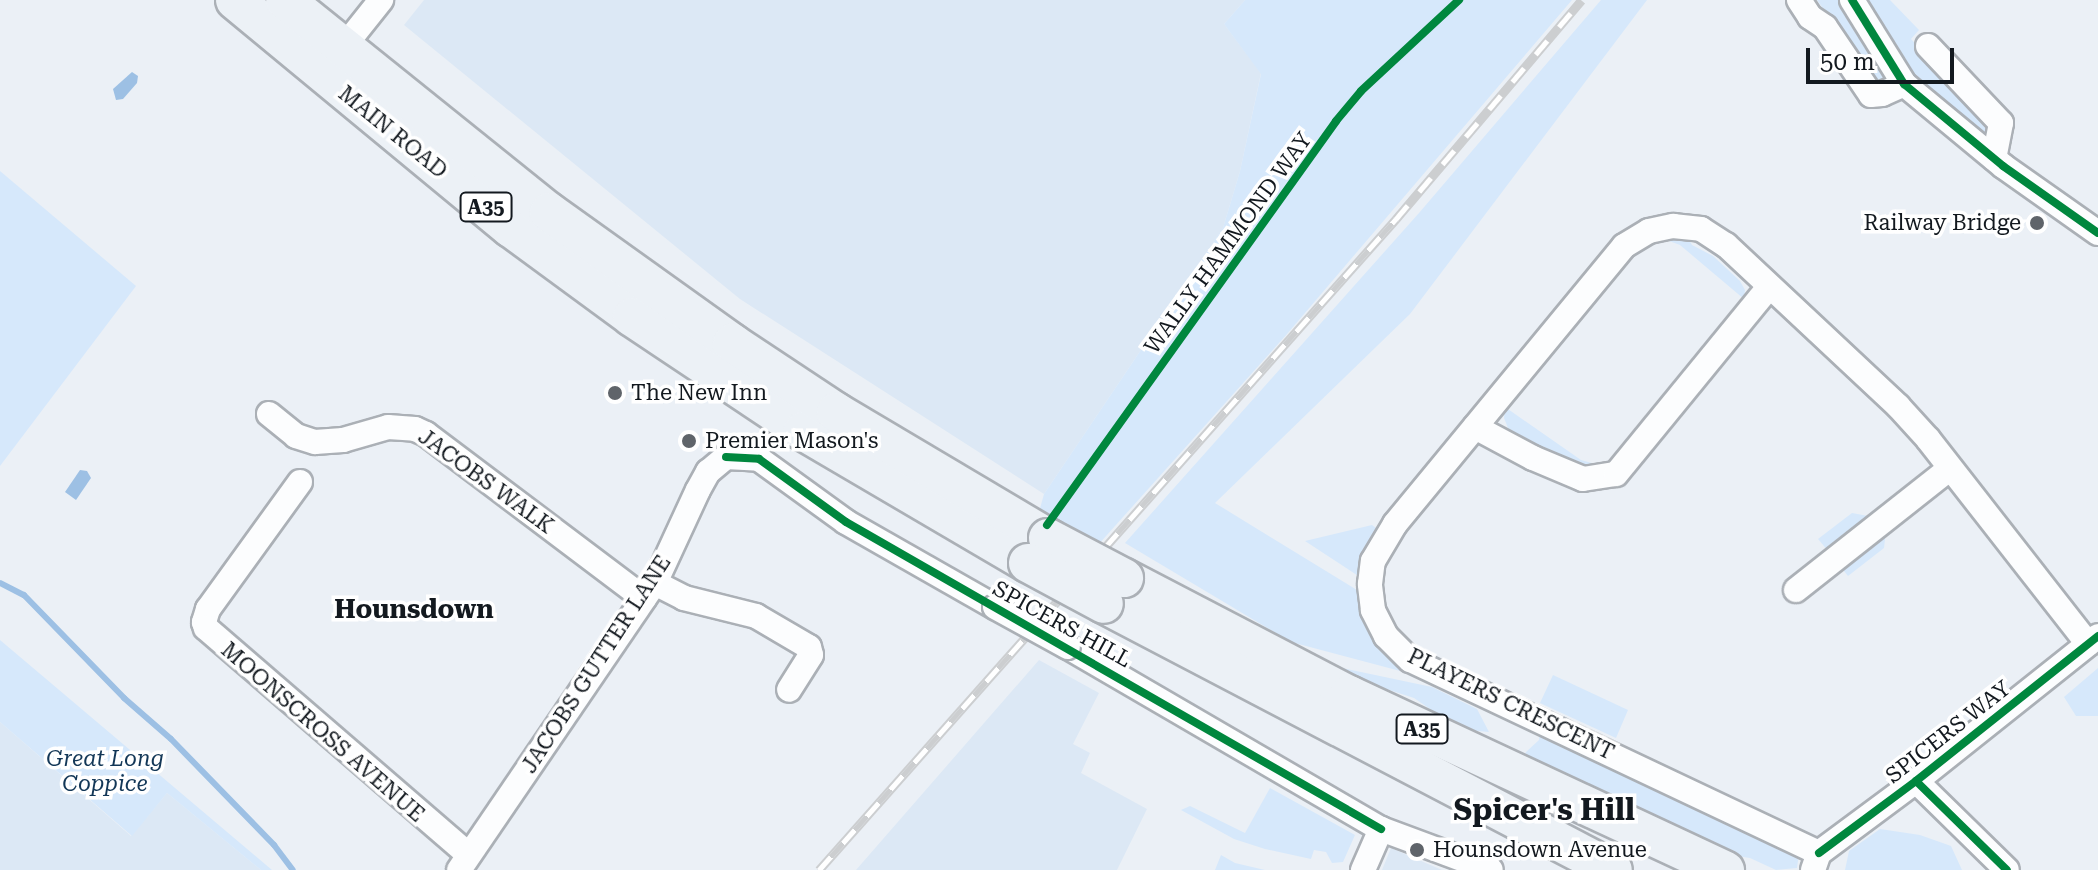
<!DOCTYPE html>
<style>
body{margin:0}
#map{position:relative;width:2098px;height:870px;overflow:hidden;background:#ebf0f6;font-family:"Roboto Serif",serif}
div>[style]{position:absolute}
.built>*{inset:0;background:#dce8f5}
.green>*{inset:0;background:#d6e8fb}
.water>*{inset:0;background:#9dc0e4}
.stream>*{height:6px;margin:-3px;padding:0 3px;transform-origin:3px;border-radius:3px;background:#9dc0e4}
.roads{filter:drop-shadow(2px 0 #abb0b6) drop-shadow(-2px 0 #abb0b6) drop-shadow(0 2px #abb0b6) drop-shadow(0 -2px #abb0b6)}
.minor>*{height:24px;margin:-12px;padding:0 12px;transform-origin:12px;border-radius:12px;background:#fcfdfe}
.primary>*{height:38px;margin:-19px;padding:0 19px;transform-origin:19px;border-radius:19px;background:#ecf1f6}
.rail>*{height:9px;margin-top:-4.5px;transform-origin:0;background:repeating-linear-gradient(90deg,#fff 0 18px,#ccced0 0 36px);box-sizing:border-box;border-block:2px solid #ccced0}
.bridges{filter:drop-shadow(2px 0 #abb0b6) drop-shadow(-2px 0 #abb0b6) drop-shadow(0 2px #abb0b6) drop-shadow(0 -2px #abb0b6)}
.minor-bridge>*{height:24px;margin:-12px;padding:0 12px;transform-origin:12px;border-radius:12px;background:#fcfdfe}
.primary-bridge>*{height:38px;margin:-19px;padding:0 19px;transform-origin:19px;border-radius:19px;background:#ecf1f6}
.cycleway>*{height:8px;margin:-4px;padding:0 4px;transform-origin:4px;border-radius:4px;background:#00873e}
.dots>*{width:22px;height:22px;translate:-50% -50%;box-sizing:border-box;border:4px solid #fff;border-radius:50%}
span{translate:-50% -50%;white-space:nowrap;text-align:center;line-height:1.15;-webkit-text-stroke:7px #fff;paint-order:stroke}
.shield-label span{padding:2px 6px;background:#fff;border:2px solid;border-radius:6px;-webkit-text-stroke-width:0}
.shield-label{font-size:20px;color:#13191f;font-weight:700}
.street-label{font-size:22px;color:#13191f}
.poi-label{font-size:22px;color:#13191f}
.right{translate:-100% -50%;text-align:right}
.left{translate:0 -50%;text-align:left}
.park-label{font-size:22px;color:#133757;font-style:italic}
.quarter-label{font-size:26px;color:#13191f;font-weight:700}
.district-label{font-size:30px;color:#13191f;font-weight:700}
.scale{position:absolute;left:1806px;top:48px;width:148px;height:36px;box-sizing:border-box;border:4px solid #13191f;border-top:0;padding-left:10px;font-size:24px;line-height:28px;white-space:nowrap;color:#13191f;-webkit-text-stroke:6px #fff;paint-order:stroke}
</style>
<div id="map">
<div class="built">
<div style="clip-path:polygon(424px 0,1245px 0,1224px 24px,1261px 73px,1240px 171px,1223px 228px,1044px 494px,740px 299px,404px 25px)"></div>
<div style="clip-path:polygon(1039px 660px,1099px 693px,1073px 744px,1090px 753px,1081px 773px,1147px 809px,1117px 870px,856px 870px)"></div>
<div style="clip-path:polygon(0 722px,131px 836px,167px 793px,261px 870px,0 870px)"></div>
<div style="clip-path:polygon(1391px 848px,1442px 870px,1382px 870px)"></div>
</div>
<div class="green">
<div style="clip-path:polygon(1245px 0,1572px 0,1287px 334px,1098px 545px,1039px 512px,1044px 494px,1223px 228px,1240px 171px,1261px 74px,1224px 24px)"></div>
<div style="clip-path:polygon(1601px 0,1647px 0,1410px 314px,1215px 503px,1357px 590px,1385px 649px,1419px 676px,1291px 642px,1125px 543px,1419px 213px)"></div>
<div style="clip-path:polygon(1817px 0,1845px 0,1889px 75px,1882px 83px,1870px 75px)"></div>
<div style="clip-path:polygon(1862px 0,1890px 0,1919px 30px,1911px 39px,1991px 127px,1990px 140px,1913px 78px)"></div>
<div style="clip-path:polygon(0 171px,136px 286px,0 466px)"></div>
<div style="clip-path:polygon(1661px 238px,1688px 238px,1692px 245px,1713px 256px,1740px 281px,1745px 290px,1744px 299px,1680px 245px)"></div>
<div style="clip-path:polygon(1505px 407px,1581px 460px,1595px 464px,1617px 462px,1585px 472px,1510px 433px,1504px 418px)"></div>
<div style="clip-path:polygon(1852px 513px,1873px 517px,1829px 552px,1818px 539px)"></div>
<div style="clip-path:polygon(1372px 525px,1380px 531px,1363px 579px,1305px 541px)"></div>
<div style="clip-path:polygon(1886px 531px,1884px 548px,1848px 576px,1840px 566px)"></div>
<div style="clip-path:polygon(0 640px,272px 870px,261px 870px,167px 793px,132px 836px,0 722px)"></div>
<div style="clip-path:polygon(1323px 664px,1432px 687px,1477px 709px,1489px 732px,1468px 730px,1449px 722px,1414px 698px,1340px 674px)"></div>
<div style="clip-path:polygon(2098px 668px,2098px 716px,2076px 716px,2064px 697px)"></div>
<div style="clip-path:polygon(1553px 675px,1628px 710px,1616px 738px,1540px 703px)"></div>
<div style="clip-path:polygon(1540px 730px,1799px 854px,1797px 868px,1776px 870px,1750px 858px,1724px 854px,1522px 763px,1526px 752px,1539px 740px)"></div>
<div style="clip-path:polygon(1270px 788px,1355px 835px,1343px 862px,1332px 863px,1326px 852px,1314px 850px,1311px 859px,1265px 849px,1234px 839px,1181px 810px,1190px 806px,1245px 833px)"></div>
<div style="clip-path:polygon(1880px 829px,1920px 835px,1951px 846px,1962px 870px,1845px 870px,1849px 851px)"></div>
<div style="clip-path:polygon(1221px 855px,1235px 863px,1265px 870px,1215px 870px)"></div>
</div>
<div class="water">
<div style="clip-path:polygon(132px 72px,138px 76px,137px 83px,123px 99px,116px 100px,113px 89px)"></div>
<div style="clip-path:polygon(80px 470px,87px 471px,91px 478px,76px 500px,65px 492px)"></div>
</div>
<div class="stream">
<div style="left:0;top:583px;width:27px;rotate:27deg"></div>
<div style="left:24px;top:595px;width:144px;rotate:45.8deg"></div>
<div style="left:124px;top:698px;width:62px;rotate:41.1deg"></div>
<div style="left:171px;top:739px;width:148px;rotate:45.8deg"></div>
<div style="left:274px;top:845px;width:31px;rotate:53deg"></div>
</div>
<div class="roads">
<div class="minor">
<div style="left:1799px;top:0;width:20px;rotate:57deg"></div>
<div style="left:1810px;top:17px;width:18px;rotate:34deg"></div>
<div style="left:1825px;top:27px;width:82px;rotate:55.9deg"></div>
<div style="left:1871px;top:95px;width:11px;rotate:-5deg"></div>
<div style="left:1882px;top:94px;width:24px;rotate:-24deg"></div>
<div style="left:1852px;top:0;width:99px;rotate:58.2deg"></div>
<div style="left:1904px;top:84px;width:129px;rotate:39.6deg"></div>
<div style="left:2003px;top:166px;width:116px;rotate:35.2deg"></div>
<div style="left:1928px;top:46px;width:106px;rotate:46.5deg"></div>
<div style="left:2001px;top:123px;width:36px;rotate:101deg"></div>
<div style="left:342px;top:49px;width:63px;rotate:-51.5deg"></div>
<div style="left:269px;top:414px;width:35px;rotate:39deg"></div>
<div style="left:296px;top:436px;width:20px;rotate:18deg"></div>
<div style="left:315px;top:442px;width:28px;rotate:-4deg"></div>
<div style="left:343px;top:440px;width:47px;rotate:-16.1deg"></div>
<div style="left:388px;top:427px;width:27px;rotate:4deg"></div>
<div style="left:415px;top:429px;width:12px;rotate:24deg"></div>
<div style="left:426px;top:434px;width:273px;rotate:37deg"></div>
<div style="left:1475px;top:427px;width:66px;rotate:28.1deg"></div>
<div style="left:1533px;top:458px;width:54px;rotate:22.8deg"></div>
<div style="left:1583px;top:479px;width:33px;rotate:-9deg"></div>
<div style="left:1616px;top:474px;width:242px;rotate:-50.7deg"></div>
<div style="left:300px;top:482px;width:157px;rotate:125.9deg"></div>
<div style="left:208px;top:609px;width:14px;rotate:107deg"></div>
<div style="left:204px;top:622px;width:6px;rotate:72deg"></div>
<div style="left:206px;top:628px;width:347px;rotate:40.8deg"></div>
<div style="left:655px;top:583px;width:33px;rotate:27deg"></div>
<div style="left:684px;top:598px;width:74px;rotate:14deg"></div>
<div style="left:756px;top:616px;width:61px;rotate:30.3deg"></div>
<div style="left:809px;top:647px;width:8px;rotate:76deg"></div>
<div style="left:811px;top:655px;width:41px;rotate:122.2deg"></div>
<div style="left:1796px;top:590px;width:195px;rotate:-38.3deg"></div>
<div style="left:1068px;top:647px;width:362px;rotate:30.2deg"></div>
<div style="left:1381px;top:829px;width:117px;rotate:20.4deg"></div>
<div style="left:1916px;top:781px;width:127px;rotate:44.4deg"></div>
<div style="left:1819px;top:853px;width:452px;rotate:-154.7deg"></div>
<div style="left:1410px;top:660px;width:34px;rotate:-135deg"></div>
<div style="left:1386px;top:636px;width:29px;rotate:-117deg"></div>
<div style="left:1373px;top:610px;width:26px;rotate:-97deg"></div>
<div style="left:1370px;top:584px;width:23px;rotate:-83deg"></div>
<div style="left:1373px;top:561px;width:43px;rotate:-59.3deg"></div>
<div style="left:1395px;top:524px;width:360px;rotate:-50.5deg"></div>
<div style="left:1624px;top:246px;width:29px;rotate:-31deg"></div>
<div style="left:1649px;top:231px;width:25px;rotate:-12deg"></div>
<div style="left:1673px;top:226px;width:28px;rotate:6deg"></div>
<div style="left:1701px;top:229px;width:30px;rotate:33deg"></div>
<div style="left:1726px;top:245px;width:236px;rotate:43.1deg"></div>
<div style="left:1898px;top:406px;width:45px;rotate:47.7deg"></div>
<div style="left:1928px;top:439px;width:260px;rotate:52deg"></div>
<div style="left:459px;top:870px;width:348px;rotate:-55.7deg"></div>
<div style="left:655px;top:583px;width:102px;rotate:-65.2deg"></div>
<div style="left:698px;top:490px;width:21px;rotate:-61deg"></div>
<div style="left:708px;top:472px;width:23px;rotate:-40deg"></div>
<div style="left:726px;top:457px;width:33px;rotate:3deg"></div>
<div style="left:759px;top:459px;width:107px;rotate:35.9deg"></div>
<div style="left:846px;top:522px;width:172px;rotate:29.7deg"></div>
<div style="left:1363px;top:870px;width:45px;rotate:-66.3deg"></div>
<div style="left:1813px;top:870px;width:18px;rotate:-71deg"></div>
<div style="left:1819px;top:853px;width:121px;rotate:-36.6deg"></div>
<div style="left:1916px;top:781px;width:233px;rotate:-38.5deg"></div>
</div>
<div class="primary">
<div style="left:235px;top:0;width:358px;rotate:39.6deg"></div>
<div style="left:511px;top:228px;width:150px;rotate:36.3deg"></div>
<div style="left:632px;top:317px;width:206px;rotate:33.7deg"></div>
<div style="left:803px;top:431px;width:261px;rotate:30.4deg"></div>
<div style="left:285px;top:0;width:339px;rotate:38.8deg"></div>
<div style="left:549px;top:212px;width:225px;rotate:35.6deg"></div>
<div style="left:732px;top:343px;width:125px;rotate:33.6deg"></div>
<div style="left:836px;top:412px;width:247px;rotate:30.7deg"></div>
<div style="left:1124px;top:578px;width:254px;rotate:27.5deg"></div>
<div style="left:1349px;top:695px;width:415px;rotate:25deg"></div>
<div style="left:1104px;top:604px;width:574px;rotate:27.59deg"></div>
</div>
</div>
<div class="rail">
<div style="left:819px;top:870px;width:870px;rotate:-48.45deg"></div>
<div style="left:1396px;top:219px;width:287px;rotate:-49.7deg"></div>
</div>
<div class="bridges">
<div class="minor-bridge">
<div style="left:995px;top:607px;width:83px;rotate:28.7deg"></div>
</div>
<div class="primary-bridge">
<div style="left:1048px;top:538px;width:86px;rotate:27.8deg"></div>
<div style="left:1028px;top:563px;width:86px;rotate:28.3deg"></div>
</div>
</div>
<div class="cycleway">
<div style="left:1852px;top:0;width:99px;rotate:58.2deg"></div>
<div style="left:1904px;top:84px;width:129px;rotate:39.6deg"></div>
<div style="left:2003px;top:166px;width:116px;rotate:35.2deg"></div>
<div style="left:726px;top:457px;width:33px;rotate:3deg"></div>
<div style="left:759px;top:459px;width:107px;rotate:35.9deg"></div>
<div style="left:846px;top:522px;width:617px;rotate:29.85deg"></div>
<div style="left:1047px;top:525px;width:497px;rotate:-54.4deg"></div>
<div style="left:1336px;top:121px;width:39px;rotate:-50deg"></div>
<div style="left:1361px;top:91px;width:134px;rotate:-42.9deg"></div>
<div style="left:1916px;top:781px;width:127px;rotate:44.4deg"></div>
<div style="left:1819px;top:853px;width:121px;rotate:-36.6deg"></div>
<div style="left:1916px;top:781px;width:233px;rotate:-38.5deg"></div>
</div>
<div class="dots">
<div style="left:2037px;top:223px;background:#5f646a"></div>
<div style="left:615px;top:393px;background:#5f646a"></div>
<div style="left:689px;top:441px;background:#5f646a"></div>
<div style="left:1417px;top:850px;background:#5f646a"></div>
</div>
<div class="shield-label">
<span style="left:486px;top:207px">A35</span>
<span style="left:1422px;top:729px">A35</span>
</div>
<div class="street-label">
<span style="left:393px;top:132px;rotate:39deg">MAIN ROAD</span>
<span style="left:1228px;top:243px;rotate:-54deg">WALLY HAMMOND WAY</span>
<span style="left:486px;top:481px;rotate:36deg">JACOBS WALK</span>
<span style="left:1062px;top:624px;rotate:29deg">SPICERS HILL</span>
<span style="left:596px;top:664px;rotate:-57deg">JACOBS GUTTER LANE</span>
<span style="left:1511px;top:704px;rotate:26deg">PLAYERS CRESCENT</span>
<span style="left:323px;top:732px;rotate:41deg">MOONSCROSS AVENUE</span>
<span style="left:1948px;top:732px;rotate:-38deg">SPICERS WAY</span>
</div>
<div class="poi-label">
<span class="right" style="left:2021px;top:223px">Railway Bridge</span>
<span class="left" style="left:631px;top:393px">The New Inn</span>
<span class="left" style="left:705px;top:441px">Premier Mason's</span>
<span class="left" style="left:1433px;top:850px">Hounsdown Avenue</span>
</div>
<div class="park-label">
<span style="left:105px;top:771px">Great Long<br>Coppice</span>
</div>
<div class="quarter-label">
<span style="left:414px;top:610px">Hounsdown</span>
</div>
<div class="district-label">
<span style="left:1544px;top:810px">Spicer's Hill</span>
</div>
<div class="scale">50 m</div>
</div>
